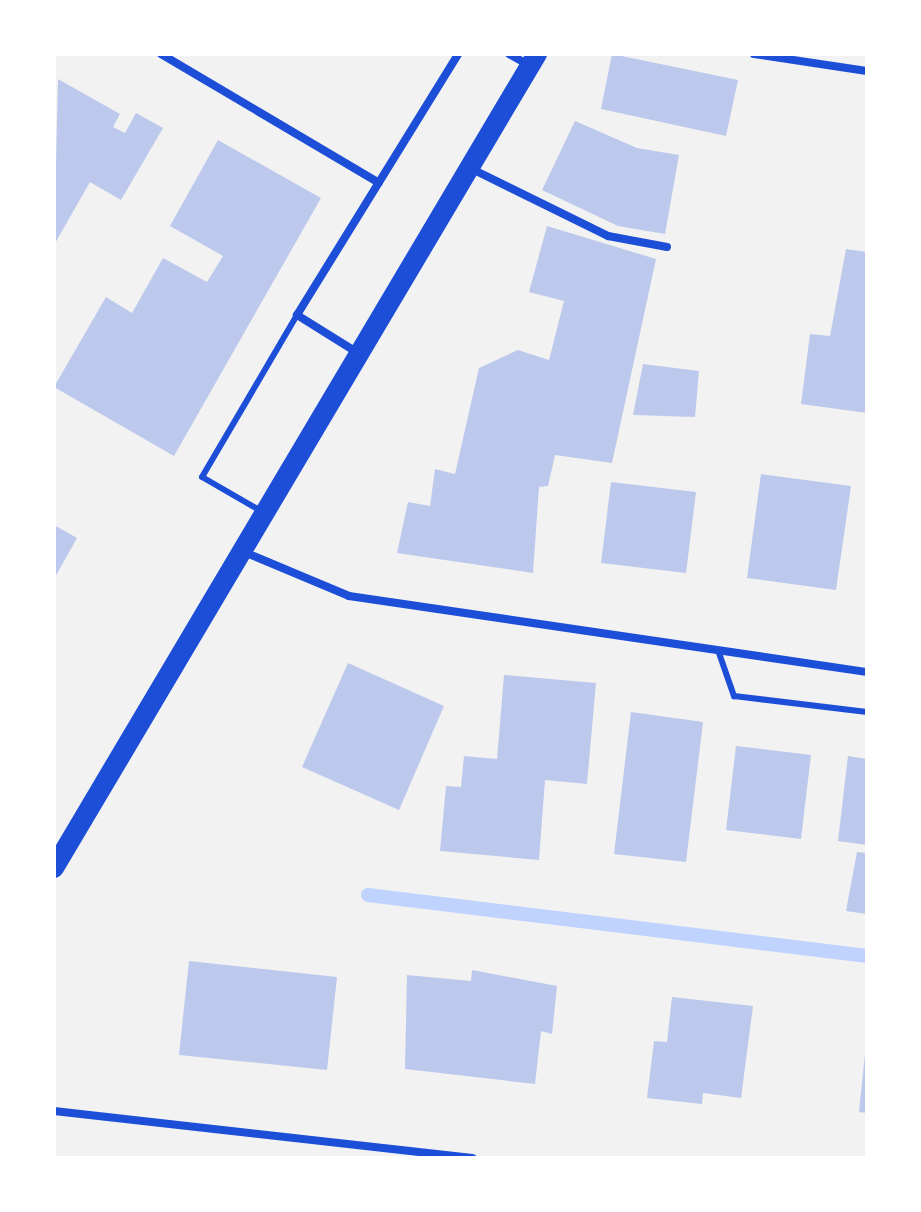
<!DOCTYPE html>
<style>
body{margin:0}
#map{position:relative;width:921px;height:1212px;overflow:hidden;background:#f2f2f2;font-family:Commissioner,sans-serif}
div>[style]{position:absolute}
.stream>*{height:14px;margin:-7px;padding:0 7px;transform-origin:7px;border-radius:7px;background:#bfd3fe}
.building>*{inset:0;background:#bdc9ec}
.service>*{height:6px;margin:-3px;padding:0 3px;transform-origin:3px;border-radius:3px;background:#1d4ed8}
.minor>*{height:8px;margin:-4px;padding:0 4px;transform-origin:4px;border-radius:4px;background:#1d4ed8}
.primary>*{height:20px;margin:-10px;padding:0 10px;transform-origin:10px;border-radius:10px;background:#1d4ed8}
span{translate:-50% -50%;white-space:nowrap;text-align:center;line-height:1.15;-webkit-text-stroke:6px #fff;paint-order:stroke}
.frame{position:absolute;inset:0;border:56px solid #fff;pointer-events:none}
</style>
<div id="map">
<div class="stream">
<div style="left:368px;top:895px;width:503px;rotate:6.97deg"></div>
</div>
<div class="building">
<div style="clip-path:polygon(612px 54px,738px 80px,726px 136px,601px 109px)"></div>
<div style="clip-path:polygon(58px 79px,120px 114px,113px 127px,125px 133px,136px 113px,163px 128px,121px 200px,90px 182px,54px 245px)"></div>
<div style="clip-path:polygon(575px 121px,637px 148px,679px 155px,665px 234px,618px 226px,542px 190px)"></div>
<div style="clip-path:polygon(218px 140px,321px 198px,174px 456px,54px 387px,106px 297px,132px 313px,163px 258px,207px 282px,223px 256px,170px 226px)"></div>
<div style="clip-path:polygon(547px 226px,656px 259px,612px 463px,555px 455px,548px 486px,539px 487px,533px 573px,397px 553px,408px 502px,430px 506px,435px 469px,455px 474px,479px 368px,518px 350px,549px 360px,564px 301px,529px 292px)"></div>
<div style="clip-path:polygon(846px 249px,867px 252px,867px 413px,801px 404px,810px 334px,830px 336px)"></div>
<div style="clip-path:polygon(643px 364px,699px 371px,695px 417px,633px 415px)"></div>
<div style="clip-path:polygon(761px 474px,851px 486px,836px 590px,747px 578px)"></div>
<div style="clip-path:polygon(611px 482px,696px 492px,686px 573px,601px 563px)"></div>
<div style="clip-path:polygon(54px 525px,77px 538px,54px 579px)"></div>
<div style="clip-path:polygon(348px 663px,444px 706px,399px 810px,302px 767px)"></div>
<div style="clip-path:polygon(504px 675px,596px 683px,587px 784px,545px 780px,539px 860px,440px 851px,446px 786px,461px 787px,464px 756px,497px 759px)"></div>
<div style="clip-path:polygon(631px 712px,703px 722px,686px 862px,614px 854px)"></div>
<div style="clip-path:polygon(736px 746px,811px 755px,801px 839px,726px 830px)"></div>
<div style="clip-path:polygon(848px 756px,867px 759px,867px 845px,838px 841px)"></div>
<div style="clip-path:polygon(857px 852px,867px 853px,867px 914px,846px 911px)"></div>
<div style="clip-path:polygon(189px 961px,337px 977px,327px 1070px,179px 1055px)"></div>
<div style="clip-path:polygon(472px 970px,557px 986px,552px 1034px,541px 1031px,535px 1084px,405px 1069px,407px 975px,471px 981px)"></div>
<div style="clip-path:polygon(672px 997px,753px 1006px,741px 1098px,703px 1093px,702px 1104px,647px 1098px,654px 1041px,667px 1042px)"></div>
<div style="clip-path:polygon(865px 1054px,867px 1054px,867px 1113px,859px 1112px)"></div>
</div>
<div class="service">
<div style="left:261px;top:511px;width:68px;rotate:-150deg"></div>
<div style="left:202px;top:477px;width:188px;rotate:-59.6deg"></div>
<div style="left:719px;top:653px;width:46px;rotate:70.8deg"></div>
<div style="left:734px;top:696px;width:134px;rotate:6.9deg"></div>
</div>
<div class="minor">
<div style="left:161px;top:54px;width:253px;rotate:30.6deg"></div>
<div style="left:509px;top:54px;width:23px;rotate:29deg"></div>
<div style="left:754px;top:54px;width:114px;rotate:8.6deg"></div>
<div style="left:472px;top:169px;width:152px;rotate:26.2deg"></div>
<div style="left:608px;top:236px;width:60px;rotate:10.6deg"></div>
<div style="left:358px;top:353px;width:72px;rotate:-148.1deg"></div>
<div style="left:297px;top:315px;width:307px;rotate:-58.3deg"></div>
<div style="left:244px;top:552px;width:114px;rotate:22.7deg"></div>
<div style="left:349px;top:596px;width:524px;rotate:8.35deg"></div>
<div style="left:54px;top:1111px;width:421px;rotate:6.4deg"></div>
</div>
<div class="primary">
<div style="left:54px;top:868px;width:947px;rotate:-59.32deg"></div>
</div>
<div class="frame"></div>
</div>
